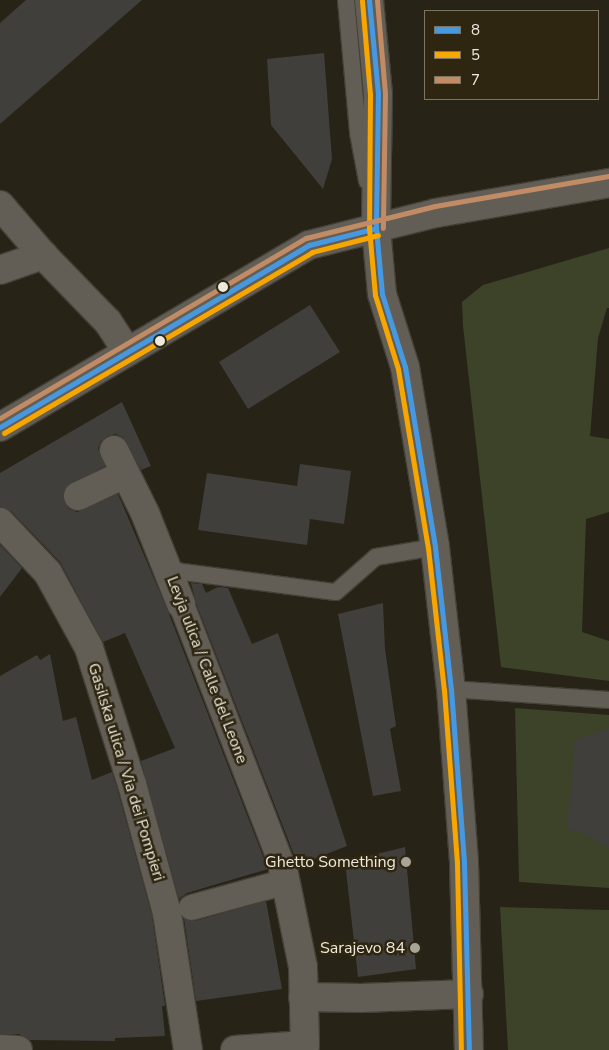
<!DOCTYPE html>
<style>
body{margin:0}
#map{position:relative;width:609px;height:1050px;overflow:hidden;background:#282317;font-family:"Nunito Sans",sans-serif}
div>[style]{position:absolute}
.green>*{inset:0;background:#3c4329}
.building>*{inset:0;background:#413f3c}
.roads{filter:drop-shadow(1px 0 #444037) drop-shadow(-1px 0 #444037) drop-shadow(0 1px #444037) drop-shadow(0 -1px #444037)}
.service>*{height:16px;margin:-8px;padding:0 8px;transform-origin:8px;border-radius:8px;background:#625e55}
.pedestrian>*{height:25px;margin:-12.5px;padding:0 12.5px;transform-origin:12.5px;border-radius:12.5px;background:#625e55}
.minor>*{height:28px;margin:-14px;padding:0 14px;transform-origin:14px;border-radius:14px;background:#625e55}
.tertiary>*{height:28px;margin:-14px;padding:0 14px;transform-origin:14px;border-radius:14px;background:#625e55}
.bus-1>*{height:5px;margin:-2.5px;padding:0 2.5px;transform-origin:2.5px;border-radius:2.5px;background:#4699e1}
.bus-2>*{height:5px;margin:-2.5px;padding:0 2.5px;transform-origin:2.5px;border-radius:2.5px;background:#f7a600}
.bus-3>*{height:5px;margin:-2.5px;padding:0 2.5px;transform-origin:2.5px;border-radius:2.5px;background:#c18c65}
.dots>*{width:14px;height:14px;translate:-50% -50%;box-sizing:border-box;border:2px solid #2e2611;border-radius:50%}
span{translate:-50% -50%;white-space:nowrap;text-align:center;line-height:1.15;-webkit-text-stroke:5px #2e2611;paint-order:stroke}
.street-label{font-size:16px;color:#ede9dc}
.poi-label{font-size:16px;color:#ede9dc}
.right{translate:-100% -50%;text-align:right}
.legend{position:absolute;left:424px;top:10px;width:175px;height:90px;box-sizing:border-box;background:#2e2611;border:1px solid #7a7462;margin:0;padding:6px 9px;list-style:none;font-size:15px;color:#ede9dc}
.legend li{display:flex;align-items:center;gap:10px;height:25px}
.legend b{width:25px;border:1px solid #7a7462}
</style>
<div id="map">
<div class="green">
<div style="clip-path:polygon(609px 248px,609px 308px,607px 308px,598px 338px,590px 436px,609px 439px,609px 512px,586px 519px,582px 632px,609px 641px,609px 681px,501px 667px,463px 326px,462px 302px,483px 285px)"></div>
<div style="clip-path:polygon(515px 708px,609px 715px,609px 888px,519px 882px)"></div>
<div style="clip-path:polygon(500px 907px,609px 910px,609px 1050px,508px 1050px)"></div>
</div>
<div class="building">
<div style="clip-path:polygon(26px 0,142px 0,0 124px,0 23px)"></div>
<div style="clip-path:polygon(324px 53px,332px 159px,323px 189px,271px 125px,267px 59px)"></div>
<div style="clip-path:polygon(310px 305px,340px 352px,248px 409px,219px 362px)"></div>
<div style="clip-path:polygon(122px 402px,151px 466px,141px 470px,123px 437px,116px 434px,108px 436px,101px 441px,98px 448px,105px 466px,66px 487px,63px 494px,64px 502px,69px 509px,77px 512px,118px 494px,169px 614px,268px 869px,187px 893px,179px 899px,141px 761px,175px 748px,125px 633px,103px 642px,60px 562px,11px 511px,0 507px,0 473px)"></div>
<div style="clip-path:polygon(300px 464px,351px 471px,344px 524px,310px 519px,307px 545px,198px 530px,207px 473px,297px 486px)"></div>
<div style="clip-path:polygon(0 545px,22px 568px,0 597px)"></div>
<div style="clip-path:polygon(191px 583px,202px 584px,206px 593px,218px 587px,228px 588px,252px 644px,278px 633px,347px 846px,298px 865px,196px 603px)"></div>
<div style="clip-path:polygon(383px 603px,385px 649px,396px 726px,390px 729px,401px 791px,373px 796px,338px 614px)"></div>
<div style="clip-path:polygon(50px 654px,63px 721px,76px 717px,92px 780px,112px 772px,117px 788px,152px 916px,165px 1006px,162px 1006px,165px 1036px,115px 1038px,115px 1041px,29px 1040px,19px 1034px,0 1034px,0 676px,37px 655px,40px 660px)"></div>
<div style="clip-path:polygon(609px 728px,609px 848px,580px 831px,567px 830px,575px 740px)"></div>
<div style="clip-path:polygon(405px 847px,416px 969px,358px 977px,345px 862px)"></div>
<div style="clip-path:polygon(266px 901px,282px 989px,196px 1001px,184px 919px,195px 921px)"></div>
</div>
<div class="roads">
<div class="service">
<div style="left:346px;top:0;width:134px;rotate:84.8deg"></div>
<div style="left:358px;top:133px;width:49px;rotate:79.4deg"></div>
<div style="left:168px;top:570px;width:169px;rotate:7.5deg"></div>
<div style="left:336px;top:592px;width:53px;rotate:-41.2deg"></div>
<div style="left:376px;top:557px;width:60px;rotate:-9.6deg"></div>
<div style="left:451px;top:689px;width:158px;rotate:4deg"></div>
</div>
<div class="pedestrian">
<div style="left:181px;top:604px;width:284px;rotate:68.9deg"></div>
<div style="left:191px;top:907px;width:98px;rotate:-15.3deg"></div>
</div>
<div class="minor">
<div style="left:0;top:205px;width:66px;rotate:49.3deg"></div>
<div style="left:0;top:270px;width:46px;rotate:-19.2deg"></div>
<div style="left:43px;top:255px;width:93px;rotate:45.9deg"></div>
<div style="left:108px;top:322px;width:35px;rotate:57deg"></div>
<div style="left:0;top:427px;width:359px;rotate:-30.5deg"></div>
<div style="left:309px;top:245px;width:69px;rotate:-14.2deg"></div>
<div style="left:114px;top:450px;width:70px;rotate:63.8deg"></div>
<div style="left:145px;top:513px;width:98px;rotate:68.4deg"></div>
<div style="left:78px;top:496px;width:52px;rotate:-25.1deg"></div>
<div style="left:0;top:522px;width:70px;rotate:46.7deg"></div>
<div style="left:48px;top:573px;width:85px;rotate:61.3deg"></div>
<div style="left:89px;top:648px;width:143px;rotate:72.5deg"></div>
<div style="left:132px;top:784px;width:134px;rotate:74.8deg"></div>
<div style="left:167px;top:913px;width:139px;rotate:81.3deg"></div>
<div style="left:303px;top:997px;width:58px;rotate:1deg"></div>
<div style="left:361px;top:998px;width:108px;rotate:-2.1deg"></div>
<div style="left:0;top:1049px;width:18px;rotate:3deg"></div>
<div style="left:235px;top:1050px;width:70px;rotate:-4.1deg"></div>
<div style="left:305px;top:1045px;width:78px;rotate:-91.5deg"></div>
<div style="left:303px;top:967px;width:100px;rotate:-101.5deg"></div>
</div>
<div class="tertiary">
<div style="left:369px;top:0;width:94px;rotate:84.5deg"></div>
<div style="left:378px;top:94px;width:134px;rotate:90.9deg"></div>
<div style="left:376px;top:228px;width:66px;rotate:84.8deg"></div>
<div style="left:382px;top:294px;width:77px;rotate:72.5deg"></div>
<div style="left:405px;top:367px;width:182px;rotate:80.5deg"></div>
<div style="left:435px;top:547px;width:143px;rotate:83.6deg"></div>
<div style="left:451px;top:689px;width:174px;rotate:85.7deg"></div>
<div style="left:464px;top:863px;width:187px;rotate:88.5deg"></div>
<div style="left:376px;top:228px;width:62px;rotate:-14deg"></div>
<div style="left:436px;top:213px;width:176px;rotate:-9.8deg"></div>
</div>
</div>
<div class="bus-1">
<div style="left:369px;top:0;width:94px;rotate:84.5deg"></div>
<div style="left:378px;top:94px;width:134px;rotate:90.9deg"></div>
<div style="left:376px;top:228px;width:66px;rotate:84.8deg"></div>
<div style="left:382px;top:294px;width:77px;rotate:72.5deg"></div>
<div style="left:405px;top:367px;width:182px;rotate:80.5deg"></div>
<div style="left:435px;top:547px;width:143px;rotate:83.6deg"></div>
<div style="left:451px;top:689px;width:174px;rotate:85.7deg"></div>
<div style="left:464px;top:863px;width:187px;rotate:88.5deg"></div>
<div style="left:0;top:427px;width:359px;rotate:-30.5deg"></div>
<div style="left:309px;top:245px;width:69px;rotate:-14.2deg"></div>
</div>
<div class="bus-2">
<div style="left:362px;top:1px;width:93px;rotate:85.1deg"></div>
<div style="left:370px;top:94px;width:134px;rotate:90.4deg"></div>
<div style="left:369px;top:228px;width:67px;rotate:84.9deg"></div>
<div style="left:375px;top:295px;width:77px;rotate:72.7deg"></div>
<div style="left:398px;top:369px;width:181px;rotate:80.5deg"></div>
<div style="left:428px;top:548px;width:143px;rotate:83.6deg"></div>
<div style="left:444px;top:690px;width:173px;rotate:85.7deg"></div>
<div style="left:457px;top:863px;width:187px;rotate:88.8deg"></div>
<div style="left:4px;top:433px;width:357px;rotate:-30.4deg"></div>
<div style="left:312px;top:252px;width:68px;rotate:-14.4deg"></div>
</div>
<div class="bus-3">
<div style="left:377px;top:0;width:94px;rotate:85.1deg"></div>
<div style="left:385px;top:94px;width:134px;rotate:90.9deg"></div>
<div style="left:0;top:418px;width:355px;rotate:-30.5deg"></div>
<div style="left:306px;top:238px;width:133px;rotate:-13.9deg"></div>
<div style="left:435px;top:206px;width:176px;rotate:-9.8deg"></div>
</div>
<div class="dots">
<div style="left:223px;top:287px;background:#ede9dc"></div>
<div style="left:160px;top:341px;background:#ede9dc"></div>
<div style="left:406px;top:862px;background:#a8a497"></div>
<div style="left:415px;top:948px;background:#a8a497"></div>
</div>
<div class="street-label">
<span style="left:207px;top:670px;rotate:69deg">Levja ulica / Calle del Leone</span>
<span style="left:126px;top:772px;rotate:73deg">Gasilska ulica / Via dei Pompieri</span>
</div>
<div class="poi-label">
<span class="right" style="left:396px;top:862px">Ghetto Something</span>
<span class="right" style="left:405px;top:948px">Sarajevo 84</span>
</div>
<ul class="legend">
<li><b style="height:6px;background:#4699e1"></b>8</li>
<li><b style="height:6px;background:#f7a600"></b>5</li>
<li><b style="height:6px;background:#c18c65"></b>7</li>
</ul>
</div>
